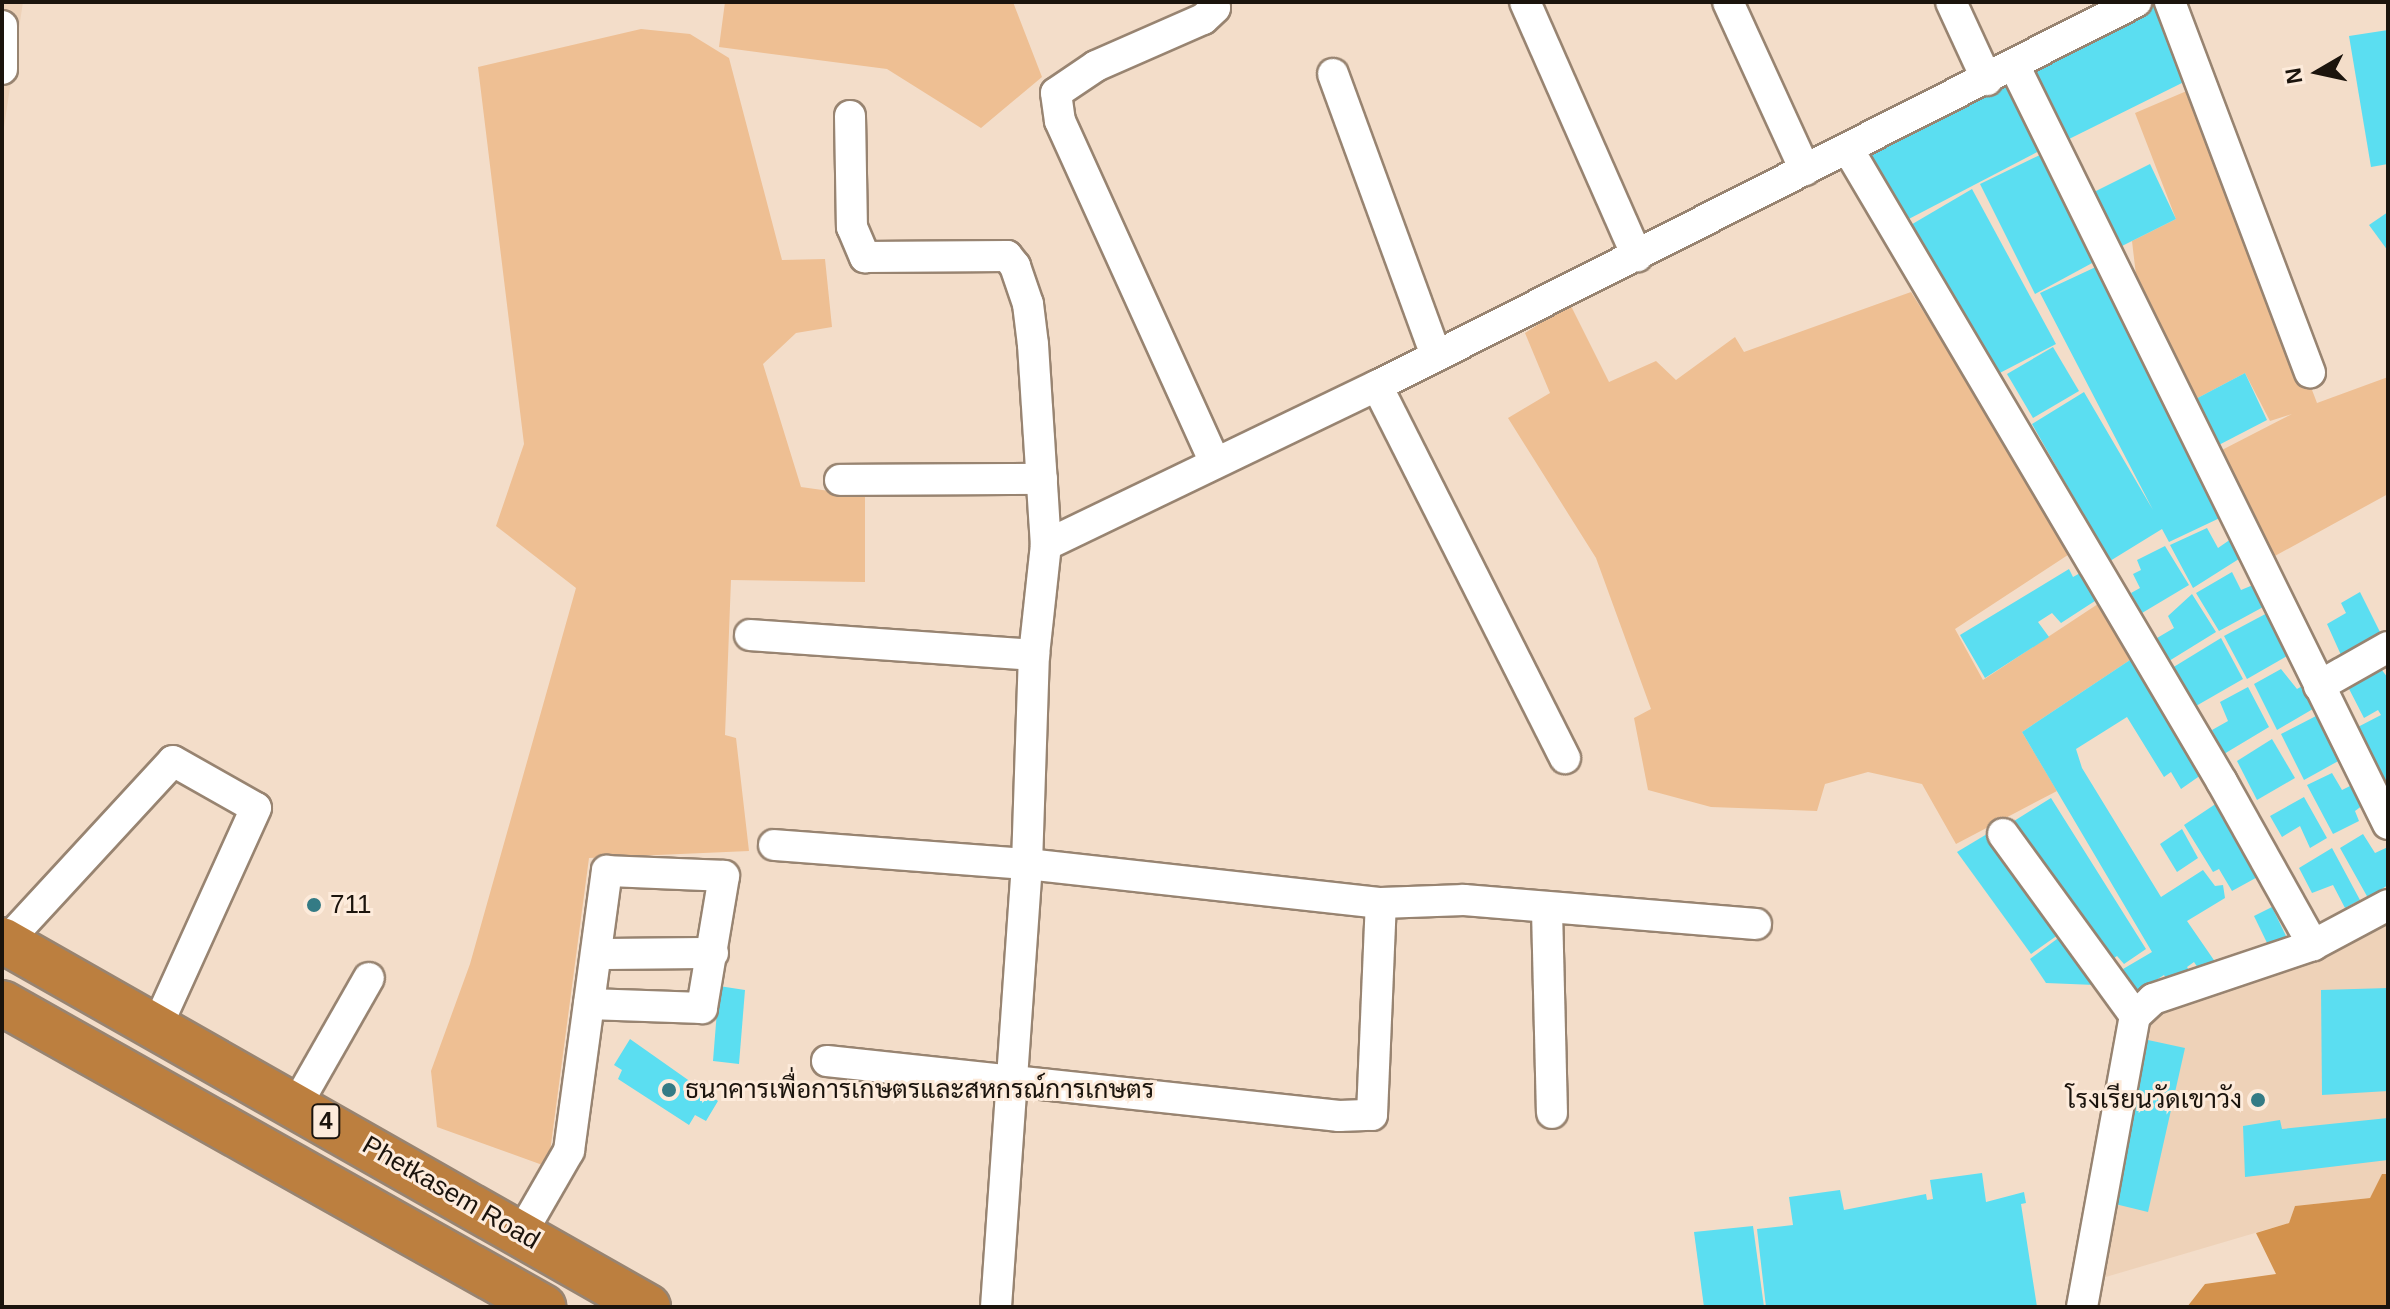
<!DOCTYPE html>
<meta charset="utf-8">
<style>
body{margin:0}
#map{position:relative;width:2390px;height:1309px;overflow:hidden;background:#f3ddc9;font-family:Helvetica,Sarabun,sans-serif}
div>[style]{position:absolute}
.built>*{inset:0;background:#eed2b8}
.green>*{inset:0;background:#eebf93}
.forest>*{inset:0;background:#d3924d}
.building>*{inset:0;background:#5bdef1}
.roads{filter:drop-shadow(2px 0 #988471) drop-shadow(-2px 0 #988471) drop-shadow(0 2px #988471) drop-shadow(0 -2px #988471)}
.minor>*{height:30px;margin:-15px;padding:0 15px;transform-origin:15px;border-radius:15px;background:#fff}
.highway>*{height:44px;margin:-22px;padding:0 22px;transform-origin:22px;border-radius:22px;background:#bc7f3f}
.dots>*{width:22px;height:22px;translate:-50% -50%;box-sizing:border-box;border:4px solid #fdebdb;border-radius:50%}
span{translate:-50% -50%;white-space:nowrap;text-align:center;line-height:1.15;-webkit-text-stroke:6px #fdebdb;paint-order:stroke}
.shield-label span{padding:2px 6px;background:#fdebdb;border:2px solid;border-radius:6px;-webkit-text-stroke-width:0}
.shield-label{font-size:24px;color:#1b140d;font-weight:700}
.poi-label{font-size:26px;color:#1b140d}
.left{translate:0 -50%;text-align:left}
.right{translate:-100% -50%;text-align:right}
.street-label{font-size:26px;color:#1b140d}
.frame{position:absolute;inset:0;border:4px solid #1b140d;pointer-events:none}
.north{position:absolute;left:2278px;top:32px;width:80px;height:80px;-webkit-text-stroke:6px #fdebdb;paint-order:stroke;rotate:261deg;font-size:22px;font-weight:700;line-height:32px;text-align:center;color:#1b140d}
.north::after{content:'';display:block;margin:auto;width:28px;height:36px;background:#1b140d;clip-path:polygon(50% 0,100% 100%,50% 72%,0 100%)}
</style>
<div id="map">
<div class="built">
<div style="clip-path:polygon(2px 2px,23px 2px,2px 140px)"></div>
<div style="clip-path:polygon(2388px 918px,2388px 1174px,2382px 1174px,2370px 1198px,2295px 1206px,2289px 1223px,2099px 1279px,2140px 1027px,2167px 1005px)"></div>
</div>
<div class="green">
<div style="clip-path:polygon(725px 2px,1013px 2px,1042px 77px,981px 128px,887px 69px,719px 47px)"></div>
<div style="clip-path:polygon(641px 29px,690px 34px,729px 58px,782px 260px,825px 259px,832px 327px,796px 333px,763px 364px,801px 487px,865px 496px,865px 582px,731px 580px,725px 735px,736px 738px,749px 851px,589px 858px,548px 1167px,437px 1127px,431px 1071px,470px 964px,576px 588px,496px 526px,524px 444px,478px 67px)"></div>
<div style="clip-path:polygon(2196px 87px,2317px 403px,2388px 377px,2388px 494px,2273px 557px,2220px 451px,2292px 414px,2270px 421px,2245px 373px,2190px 402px,2138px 292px,2132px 241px,2176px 219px,2135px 113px)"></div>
<div style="clip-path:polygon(1911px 292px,2074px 551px,1955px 629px,1983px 680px,2104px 600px,2136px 656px,2022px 732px,2057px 791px,1956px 844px,1922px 784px,1868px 772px,1825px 784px,1817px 811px,1711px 807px,1648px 790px,1634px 718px,1651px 709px,1596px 558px,1508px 418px,1550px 393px,1525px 333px,1570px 304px,1609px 382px,1656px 361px,1676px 380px,1735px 337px,1744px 352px)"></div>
</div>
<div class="forest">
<div style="clip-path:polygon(2382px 1174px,2388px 1174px,2388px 1307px,2187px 1307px,2205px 1284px,2276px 1274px,2256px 1233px,2289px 1223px,2295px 1206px,2370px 1198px)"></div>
</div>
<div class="building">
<div style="clip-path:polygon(2157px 2px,2194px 77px,2061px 143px,2024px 72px)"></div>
<div style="clip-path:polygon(2388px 30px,2388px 164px,2371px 167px,2349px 36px)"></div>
<div style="clip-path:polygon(2005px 82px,2041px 150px,1903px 222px,1868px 153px)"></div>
<div style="clip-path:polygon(2042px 154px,2094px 262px,2035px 294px,1980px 184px)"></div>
<div style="clip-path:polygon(2150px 164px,2176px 219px,2116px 249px,2088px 195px)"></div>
<div style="clip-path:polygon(1972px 189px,2056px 344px,1994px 376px,1909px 226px)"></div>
<div style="clip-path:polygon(2388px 212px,2388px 251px,2369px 225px)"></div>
<div style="clip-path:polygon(2100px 265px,2224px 516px,2169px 542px,2162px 529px,2110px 561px,2032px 424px,2084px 392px,2153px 510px,2040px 293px)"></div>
<div style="clip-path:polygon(2053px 347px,2079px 391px,2033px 418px,2007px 374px)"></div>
<div style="clip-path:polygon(2245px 373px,2267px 420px,2213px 448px,2190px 402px)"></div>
<div style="clip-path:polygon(2207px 528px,2218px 548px,2231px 539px,2242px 557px,2193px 588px,2170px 545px)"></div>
<div style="clip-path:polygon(2165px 546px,2189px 585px,2142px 613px,2131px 593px,2140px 588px,2133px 574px,2141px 570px,2137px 560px)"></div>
<div style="clip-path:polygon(2069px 569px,2073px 577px,2082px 572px,2098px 599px,2061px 623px,2052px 613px,2038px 622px,2049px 637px,1985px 678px,1960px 635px)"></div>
<div style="clip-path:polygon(2232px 572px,2241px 590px,2253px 585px,2265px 606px,2219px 631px,2196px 593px)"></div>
<div style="clip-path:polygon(2360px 592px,2380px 632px,2341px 655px,2327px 624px,2346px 613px,2341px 603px)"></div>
<div style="clip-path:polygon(2192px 594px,2216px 632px,2169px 661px,2157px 638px,2174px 628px,2168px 616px)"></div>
<div style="clip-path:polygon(2271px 611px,2294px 652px,2247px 679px,2224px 636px)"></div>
<div style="clip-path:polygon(2221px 638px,2243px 679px,2196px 706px,2172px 668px)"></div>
<div style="clip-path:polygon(2136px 656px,2198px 754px,2191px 759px,2201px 775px,2181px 789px,2171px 772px,2164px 777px,2127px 717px,2076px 749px,2082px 768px,2161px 897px,2203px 870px,2215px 886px,2223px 885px,2225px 898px,2187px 921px,2218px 966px,2200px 971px,2194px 962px,2187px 967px,2192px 975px,2169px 984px,2164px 975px,2136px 993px,2123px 969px,2152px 952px,2022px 732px)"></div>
<div style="clip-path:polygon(2378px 665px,2388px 678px,2388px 794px,2354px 729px,2381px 715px,2378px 710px,2364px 718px,2347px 685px)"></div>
<div style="clip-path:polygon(2281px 669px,2297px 689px,2304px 685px,2318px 706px,2277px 730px,2254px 684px)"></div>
<div style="clip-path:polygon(2248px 687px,2269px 727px,2224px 754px,2212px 730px,2228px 721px,2220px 702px)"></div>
<div style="clip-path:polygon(2316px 716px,2342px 759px,2304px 780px,2281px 734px)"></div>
<div style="clip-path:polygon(2272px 739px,2295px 778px,2257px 800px,2237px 761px)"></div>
<div style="clip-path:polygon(2332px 773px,2342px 790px,2354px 784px,2363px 805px,2355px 811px,2359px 821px,2333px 834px,2307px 785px)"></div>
<div style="clip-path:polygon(2304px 797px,2327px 838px,2310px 848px,2300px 826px,2282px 837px,2270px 816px)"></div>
<div style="clip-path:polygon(2051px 798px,2146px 949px,2124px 964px,2117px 956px,2107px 963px,2014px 821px)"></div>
<div style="clip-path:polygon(2223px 799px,2263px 874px,2232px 891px,2219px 869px,2213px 872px,2184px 825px)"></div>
<div style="clip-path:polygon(2182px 829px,2198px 858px,2177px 872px,2160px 844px)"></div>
<div style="clip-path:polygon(1992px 831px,2065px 930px,2031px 954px,1957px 852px)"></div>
<div style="clip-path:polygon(2363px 834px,2375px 853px,2388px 847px,2388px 885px,2368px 898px,2340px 848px)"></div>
<div style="clip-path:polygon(2332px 848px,2360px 900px,2345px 908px,2333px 885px,2312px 893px,2299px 868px)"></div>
<div style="clip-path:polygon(2272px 907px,2286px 936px,2269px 947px,2254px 916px)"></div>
<div style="clip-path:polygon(2061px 936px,2095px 985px,2046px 983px,2030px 959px)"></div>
<div style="clip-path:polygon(719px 986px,745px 990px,739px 1064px,713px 1061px)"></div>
<div style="clip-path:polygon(2388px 988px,2388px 1091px,2322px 1095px,2321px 990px)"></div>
<div style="clip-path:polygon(630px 1039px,718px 1101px,706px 1121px,695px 1115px,689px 1125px,618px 1079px,622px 1070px,614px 1065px)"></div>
<div style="clip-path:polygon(2148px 1040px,2185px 1048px,2148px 1212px,2111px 1203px)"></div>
<div style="clip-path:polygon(2388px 1118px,2388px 1160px,2245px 1177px,2243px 1126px,2280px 1120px,2282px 1129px)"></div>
<div style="clip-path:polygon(1982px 1173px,1986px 1202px,2024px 1192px,2026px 1203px,2021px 1204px,2037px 1307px,1766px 1307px,1757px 1229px,1793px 1225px,1789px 1197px,1840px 1190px,1844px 1210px,1926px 1194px,1927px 1200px,1933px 1199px,1930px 1180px)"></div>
<div style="clip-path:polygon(1753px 1226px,1764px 1307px,1704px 1307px,1694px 1232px)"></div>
</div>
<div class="roads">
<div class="minor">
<div style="left:1213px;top:2px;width:6px;rotate:72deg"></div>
<div style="left:1215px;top:8px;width:16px;rotate:137deg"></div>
<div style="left:1203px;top:19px;width:117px;rotate:156.3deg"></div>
<div style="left:1096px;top:66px;width:48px;rotate:146deg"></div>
<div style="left:1056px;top:93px;width:28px;rotate:82deg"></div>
<div style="left:1060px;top:121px;width:375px;rotate:65.6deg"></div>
<div style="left:1525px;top:2px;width:278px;rotate:66.2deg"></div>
<div style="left:1728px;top:2px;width:185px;rotate:65.4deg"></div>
<div style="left:1951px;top:2px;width:86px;rotate:65.2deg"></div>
<div style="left:2170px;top:2px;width:396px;rotate:69.3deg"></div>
<div style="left:2px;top:26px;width:43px;rotate:90deg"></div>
<div style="left:2014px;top:65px;width:846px;rotate:63.77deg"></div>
<div style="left:1333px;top:74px;width:300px;rotate:69.9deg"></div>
<div style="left:850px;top:116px;width:111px;rotate:89deg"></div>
<div style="left:852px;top:227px;width:33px;rotate:67deg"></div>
<div style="left:865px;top:257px;width:142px;rotate:-0.4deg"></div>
<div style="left:1007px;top:256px;width:13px;rotate:51deg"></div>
<div style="left:1015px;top:266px;width:40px;rotate:71.1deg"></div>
<div style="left:1028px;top:304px;width:41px;rotate:83deg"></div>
<div style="left:1033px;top:345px;width:200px;rotate:86.3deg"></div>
<div style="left:1848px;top:149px;width:735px;rotate:59.42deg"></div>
<div style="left:2222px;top:782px;width:187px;rotate:60.8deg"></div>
<div style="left:1377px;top:386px;width:417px;rotate:63.2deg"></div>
<div style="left:840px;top:480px;width:202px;rotate:-0.3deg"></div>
<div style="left:750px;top:635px;width:285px;rotate:4deg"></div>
<div style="left:2319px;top:686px;width:79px;rotate:-29.5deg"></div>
<div style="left:2003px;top:834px;width:225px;rotate:54deg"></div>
<div style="left:774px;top:845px;width:254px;rotate:4.3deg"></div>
<div style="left:1027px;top:864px;width:356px;rotate:6.3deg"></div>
<div style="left:1381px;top:903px;width:83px;rotate:-2.1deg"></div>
<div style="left:1464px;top:900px;width:293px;rotate:4.7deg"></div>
<div style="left:1547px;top:910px;width:203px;rotate:88.6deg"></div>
<div style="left:6px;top:942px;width:246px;rotate:-47.3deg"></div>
<div style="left:173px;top:761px;width:95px;rotate:29.5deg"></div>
<div style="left:256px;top:808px;width:242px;rotate:114.4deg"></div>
<div style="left:596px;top:954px;width:117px;rotate:-0.5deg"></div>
<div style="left:827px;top:1061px;width:515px;rotate:6.13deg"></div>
<div style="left:1339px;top:1116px;width:33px;rotate:-2deg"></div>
<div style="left:1372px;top:1115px;width:212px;rotate:-87.6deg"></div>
<div style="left:297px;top:1104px;width:145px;rotate:-60.3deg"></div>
<div style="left:521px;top:1234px;width:96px;rotate:-60deg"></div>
<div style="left:569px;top:1151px;width:283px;rotate:-82.3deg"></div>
<div style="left:607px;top:871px;width:117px;rotate:2.4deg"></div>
<div style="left:724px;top:876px;width:134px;rotate:99.5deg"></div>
<div style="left:702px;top:1008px;width:113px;rotate:-178deg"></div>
<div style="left:996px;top:1307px;width:444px;rotate:-86deg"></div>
<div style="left:1027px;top:864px;width:209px;rotate:-88.1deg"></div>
<div style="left:1034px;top:655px;width:111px;rotate:-83.8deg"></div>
<div style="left:1046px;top:545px;width:367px;rotate:-25.7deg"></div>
<div style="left:1377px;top:386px;width:851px;rotate:-26.84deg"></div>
<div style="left:2082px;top:1307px;width:296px;rotate:-79.7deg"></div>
<div style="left:2135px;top:1016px;width:25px;rotate:-43deg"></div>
<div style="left:2153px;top:999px;width:169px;rotate:-18.6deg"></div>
<div style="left:2313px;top:945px;width:85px;rotate:-28.1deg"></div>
</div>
<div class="highway">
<div style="left:2px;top:940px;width:743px;rotate:29.6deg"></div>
<div style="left:2px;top:1003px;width:621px;rotate:29.33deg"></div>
</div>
</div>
<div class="dots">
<div style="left:314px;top:905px;background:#347b85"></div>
<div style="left:669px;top:1090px;background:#347b85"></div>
<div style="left:2258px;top:1100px;background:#347b85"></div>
</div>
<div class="shield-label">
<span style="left:326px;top:1121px">4</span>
</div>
<div class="poi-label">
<span class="left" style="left:330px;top:905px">711</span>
<span class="left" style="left:685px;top:1090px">ธนาคารเพื่อการเกษตรและสหกรณ์การเกษตร</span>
<span class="right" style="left:2242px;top:1100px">โรงเรียนวัดเขาวัง</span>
</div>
<div class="street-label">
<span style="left:451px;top:1193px;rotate:30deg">Phetkasem Road</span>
</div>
<div class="frame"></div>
<div class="north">N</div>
</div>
